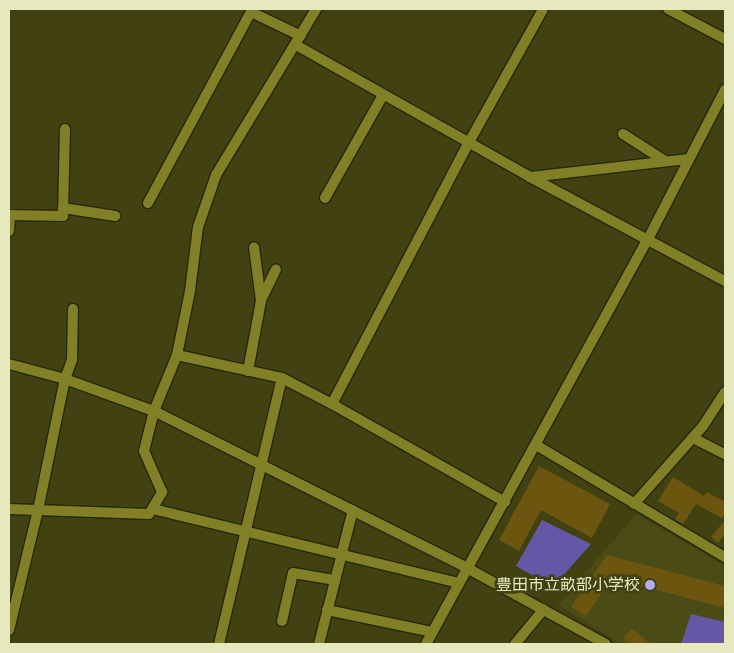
<!DOCTYPE html>
<meta charset="utf-8">
<style>
body{margin:0}
#map{position:relative;width:734px;height:653px;overflow:hidden;background:#414112;font-family:Raleway,"Noto Sans JP",sans-serif}
div>[style]{position:absolute}
.built>*{inset:0;background:#4b4b16}
.green>*{inset:0;background:#6457a5}
.building>*{inset:0;background:#6c550f}
.roads{filter:drop-shadow(1px 0 #27270b) drop-shadow(-1px 0 #27270b) drop-shadow(0 1px #27270b) drop-shadow(0 -1px #27270b)}
.minor>*{height:10px;margin:-5px;padding:0 5px;transform-origin:5px;border-radius:5px;background:#818026}
.dots>*{width:14px;height:14px;translate:-50% -50%;box-sizing:border-box;border:2px solid #414112;border-radius:50%}
span{translate:-50% -50%;white-space:nowrap;text-align:center;line-height:1.15;-webkit-text-stroke:5px #414112;paint-order:stroke}
.poi-label{font-size:16px;color:#e6e8be}
.right{translate:-100% -50%;text-align:right}
.frame{position:absolute;inset:0;border:10px solid #e6e8be;pointer-events:none}
</style>
<div id="map">
<div class="built">
<div style="clip-path:polygon(636px 514px,725px 566px,725px 644px,621px 644px,558px 605px)"></div>
</div>
<div class="green">
<div style="clip-path:polygon(542px 520px,591px 544px,553px 587px,516px 566px)"></div>
<div style="clip-path:polygon(691px 614px,725px 622px,725px 644px,681px 644px)"></div>
</div>
<div class="building">
<div style="clip-path:polygon(539px 466px,610px 504px,592px 538px,541px 510px,519px 551px,499px 540px)"></div>
<div style="clip-path:polygon(673px 477px,704px 496px,707px 492px,725px 502px,725px 512px,722px 518px,696px 504px,683px 524px,675px 519px,679px 513px,658px 501px)"></div>
<div style="clip-path:polygon(725px 520px,725px 534px,718px 543px,711px 537px)"></div>
<div style="clip-path:polygon(607px 555px,725px 586px,725px 608px,612px 578px,586px 616px,571px 607px)"></div>
<div style="clip-path:polygon(632px 628px,650px 644px,630px 644px,623px 638px)"></div>
</div>
<div class="roads">
<div class="minor">
<div style="left:668px;top:9px;width:64px;rotate:27.8deg"></div>
<div style="left:296px;top:45px;width:269px;rotate:29.4deg"></div>
<div style="left:530px;top:177px;width:160px;rotate:-6.5deg"></div>
<div style="left:623px;top:134px;width:50px;rotate:32.7deg"></div>
<div style="left:530px;top:177px;width:221px;rotate:28.1deg"></div>
<div style="left:325px;top:198px;width:118px;rotate:-60.6deg"></div>
<div style="left:148px;top:203px;width:217px;rotate:-61.7deg"></div>
<div style="left:251px;top:12px;width:55px;rotate:25.6deg"></div>
<div style="left:63px;top:208px;width:53px;rotate:8.7deg"></div>
<div style="left:9px;top:215px;width:54px;rotate:1.1deg"></div>
<div style="left:63px;top:216px;width:87px;rotate:-88.7deg"></div>
<div style="left:9px;top:231px;width:16px;rotate:-86deg"></div>
<div style="left:261px;top:300px;width:34px;rotate:-64deg"></div>
<div style="left:177px;top:355px;width:107px;rotate:12.4deg"></div>
<div style="left:9px;top:364px;width:58px;rotate:15deg"></div>
<div style="left:65px;top:379px;width:95px;rotate:19.8deg"></div>
<div style="left:154px;top:411px;width:350px;rotate:26.6deg"></div>
<div style="left:467px;top:568px;width:158px;rotate:28.7deg"></div>
<div style="left:248px;top:371px;width:71px;rotate:-79.5deg"></div>
<div style="left:261px;top:301px;width:54px;rotate:-97.4deg"></div>
<div style="left:332px;top:404px;width:293px;rotate:-62.4deg"></div>
<div style="left:468px;top:144px;width:154px;rotate:-60.9deg"></div>
<div style="left:693px;top:438px;width:36px;rotate:27deg"></div>
<div style="left:536px;top:445px;width:220px;rotate:30.7deg"></div>
<div style="left:634px;top:504px;width:104px;rotate:-48.5deg"></div>
<div style="left:703px;top:426px;width:40px;rotate:-57.1deg"></div>
<div style="left:9px;top:509px;width:140px;rotate:2deg"></div>
<div style="left:149px;top:514px;width:26px;rotate:-59deg"></div>
<div style="left:162px;top:492px;width:45px;rotate:-113.7deg"></div>
<div style="left:144px;top:451px;width:41px;rotate:-76deg"></div>
<div style="left:154px;top:411px;width:61px;rotate:-67.7deg"></div>
<div style="left:177px;top:355px;width:65px;rotate:-78.5deg"></div>
<div style="left:190px;top:291px;width:64px;rotate:-82.9deg"></div>
<div style="left:198px;top:227px;width:55px;rotate:-70.9deg"></div>
<div style="left:216px;top:175px;width:194px;rotate:-58.9deg"></div>
<div style="left:153px;top:509px;width:315px;rotate:13.6deg"></div>
<div style="left:327px;top:610px;width:107px;rotate:11.8deg"></div>
<div style="left:282px;top:621px;width:49px;rotate:-77.1deg"></div>
<div style="left:293px;top:573px;width:43px;rotate:9.5deg"></div>
<div style="left:9px;top:630px;width:123px;rotate:-76.4deg"></div>
<div style="left:38px;top:510px;width:134px;rotate:-78.4deg"></div>
<div style="left:65px;top:379px;width:20px;rotate:-70deg"></div>
<div style="left:72px;top:360px;width:51px;rotate:-88.9deg"></div>
<div style="left:219px;top:644px;width:273px;rotate:-76.7deg"></div>
<div style="left:282px;top:378px;width:56px;rotate:27.5deg"></div>
<div style="left:332px;top:404px;width:199px;rotate:29.5deg"></div>
<div style="left:319px;top:644px;width:138px;rotate:-75.8deg"></div>
<div style="left:426px;top:644px;width:462px;rotate:-61.3deg"></div>
<div style="left:648px;top:239px;width:168px;rotate:-62.7deg"></div>
<div style="left:515px;top:644px;width:45px;rotate:-50.4deg"></div>
</div>
</div>
<div class="dots">
<div style="left:650px;top:585px;background:#b5acf8"></div>
</div>
<div class="poi-label">
<span class="right" style="left:640px;top:585px">豊田市立畝部小学校</span>
</div>
<div class="frame"></div>
</div>
